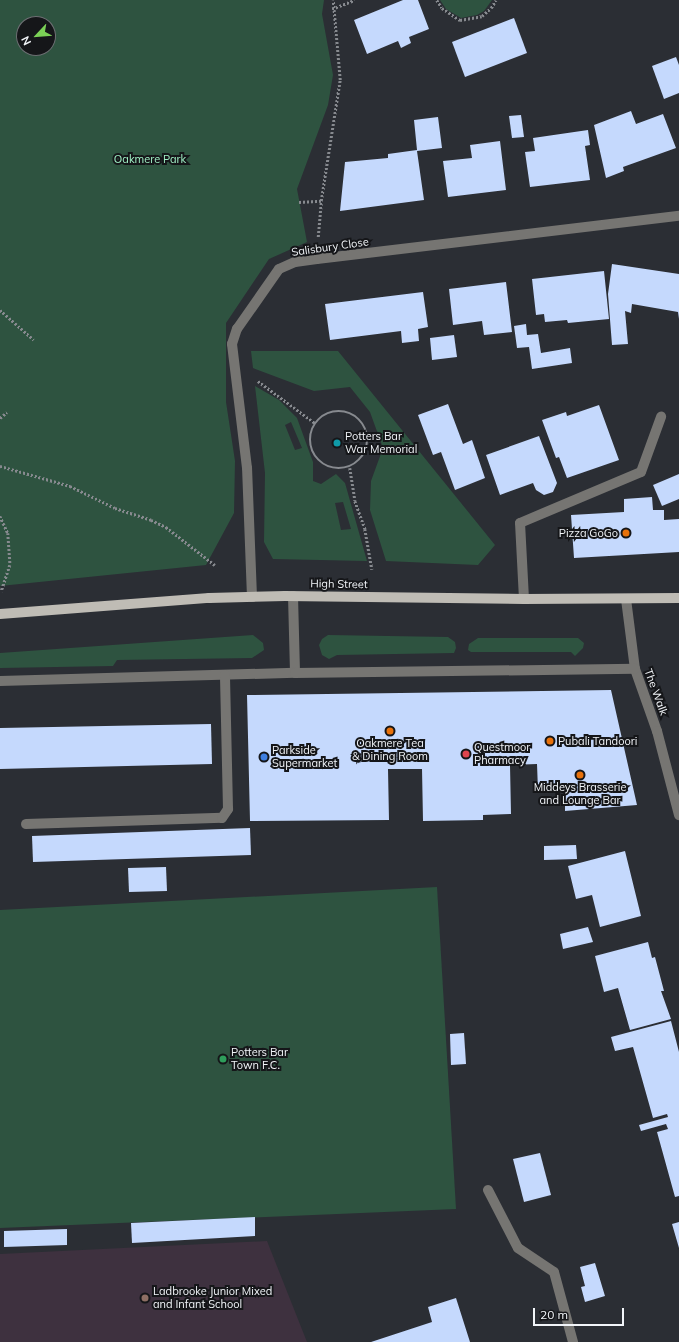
<!DOCTYPE html>
<style>
body{margin:0}
#map{position:relative;width:679px;height:1342px;overflow:hidden;background:#2b2e34;font-family:Mulish,sans-serif}
div>[style]{position:absolute}
.education>*{inset:0;background:#3e313f}
.green>*{inset:0;background:#2e5340}
.building>*{inset:0;background:#c5d9fd}
.path>*{height:2.5px;margin-top:-1.25px;transform-origin:0;background:repeating-linear-gradient(90deg,#878a8f 0 2px,transparent 0 4px)}
.path>.ring{margin:-1.25px;padding:0;box-sizing:content-box;background:none;border:2.5px solid #878a8f;border-radius:50%}
.minor>*{height:10px;margin:-5px;padding:0 5px;transform-origin:5px;border-radius:5px;background:#767572}
.major>*{height:10px;margin:-5px;padding:0 5px;transform-origin:5px;border-radius:5px;background:#bfbcb5}
.dots>*{width:11px;height:11px;translate:-50% -50%;box-sizing:border-box;border:2px solid #151619;border-radius:50%}
span{translate:-50% -50%;white-space:nowrap;text-align:center;line-height:1.15;-webkit-text-stroke:4px #151619;paint-order:stroke}
.park-label{font-size:11px;color:#a1f1c6}
.street-label{font-size:11px;color:#f2f5f9}
.poi-label{font-size:11px;color:#f2f5f9}
.left{translate:0 -50%;text-align:left}
.right{translate:-100% -50%;text-align:right}
.north{position:absolute;left:16px;top:16px;width:40px;height:40px;box-sizing:border-box;background:#151619;border:1px solid #6d6f73;border-radius:50%;rotate:244deg;font-size:11px;font-weight:700;line-height:16px;text-align:center;color:#f2f5f9}
.north::after{content:'';display:block;margin:auto;width:14px;height:18px;background:#7bd156;clip-path:polygon(50% 0,100% 100%,50% 72%,0 100%)}
.scale{position:absolute;left:533px;top:1308px;width:91px;height:18px;box-sizing:border-box;border:2px solid #f2f5f9;border-top:0;padding-left:5px;font-size:12px;line-height:14px;white-space:nowrap;color:#f2f5f9;-webkit-text-stroke:3px #151619;paint-order:stroke}
</style>
<div id="map">
<div class="education">
<div style="clip-path:polygon(267px 1241px,307px 1342px,0 1342px,0 1254px)"></div>
</div>
<div class="green">
<div style="clip-path:polygon(evenodd,0 0,324px 0,322px 14px,333px 75px,328px 105px,297px 189px,307px 242px,269px 259px,226px 323px,226px 402px,235px 461px,234px 513px,206px 565px,0 586px,0 0,24px 24px,48px 24px,48px 48px,24px 48px,24px 24px)"></div>
<div style="clip-path:polygon(440px 0,492px 0,484px 11px,477px 15px,461px 18px,446px 9px)"></div>
<div style="clip-path:polygon(251px 351px,338px 351px,495px 545px,478px 565px,386px 561px,370px 510px,371px 481px,383px 448px,370px 412px,350px 387px,314px 391px,253px 368px)"></div>
<div style="clip-path:polygon(evenodd,255px 386px,279px 400px,297px 418px,313px 462px,313px 481px,321px 484px,336px 474px,345px 483px,367px 561px,273px 559px,264px 542px,265px 473px,255px 386px,291px 422px,302px 448px,295px 450px,285px 425px,291px 422px,255px 386px,343px 502px,351px 529px,341px 530px,335px 503px,343px 502px)"></div>
<div style="clip-path:polygon(253px 635px,263px 643px,264px 650px,252px 658px,117px 660px,113px 666px,0 668px,0 653px)"></div>
<div style="clip-path:polygon(328px 635px,448px 637px,455px 642px,456px 648px,454px 653px,337px 655px,329px 659px,322px 655px,319px 645px,322px 639px)"></div>
<div style="clip-path:polygon(478px 638px,578px 638px,584px 643px,583px 648px,575px 656px,571px 652px,471px 652px,468px 650px,469px 644px)"></div>
<div style="clip-path:polygon(437px 887px,456px 1209px,0 1228px,0 910px)"></div>
</div>
<div class="building">
<div style="clip-path:polygon(403px 0,418px 0,429px 29px,409px 37px,411px 43px,401px 48px,398px 41px,367px 54px,354px 20px)"></div>
<div style="clip-path:polygon(514px 18px,527px 53px,465px 77px,452px 42px)"></div>
<div style="clip-path:polygon(676px 57px,679px 65px,679px 93px,664px 99px,652px 66px)"></div>
<div style="clip-path:polygon(631px 111px,636px 124px,663px 114px,676px 148px,623px 167px,624px 171px,606px 178px,594px 125px)"></div>
<div style="clip-path:polygon(521px 115px,524px 137px,512px 138px,509px 116px)"></div>
<div style="clip-path:polygon(438px 117px,442px 148px,417px 151px,424px 200px,340px 211px,345px 162px,388px 158px,388px 154px,417px 150px,414px 120px)"></div>
<div style="clip-path:polygon(588px 130px,590px 145px,585px 146px,590px 180px,530px 187px,525px 152px,535px 151px,533px 138px)"></div>
<div style="clip-path:polygon(500px 141px,506px 190px,448px 197px,443px 161px,472px 158px,470px 145px)"></div>
<div style="clip-path:polygon(612px 264px,679px 274px,679px 319px,678px 312px,632px 304px,631px 313px,625px 311px,628px 344px,612px 345px,608px 294px)"></div>
<div style="clip-path:polygon(604px 271px,609px 319px,568px 323px,567px 320px,545px 322px,544px 314px,536px 315px,532px 279px)"></div>
<div style="clip-path:polygon(506px 282px,512px 332px,484px 335px,482px 321px,453px 325px,449px 289px)"></div>
<div style="clip-path:polygon(423px 292px,428px 327px,418px 329px,419px 341px,402px 343px,401px 331px,330px 340px,325px 304px)"></div>
<div style="clip-path:polygon(526px 324px,527px 335px,538px 334px,541px 353px,570px 348px,572px 363px,532px 369px,529px 347px,517px 348px,514px 326px)"></div>
<div style="clip-path:polygon(454px 335px,457px 357px,432px 360px,430px 338px)"></div>
<div style="clip-path:polygon(448px 404px,463px 444px,472px 440px,485px 478px,455px 490px,441px 452px,433px 455px,418px 415px)"></div>
<div style="clip-path:polygon(599px 405px,619px 460px,567px 478px,559px 457px,556px 458px,542px 420px,566px 412px,567px 416px)"></div>
<div style="clip-path:polygon(539px 436px,557px 483px,553px 492px,544px 495px,536px 490px,533px 483px,500px 495px,486px 455px)"></div>
<div style="clip-path:polygon(679px 474px,679px 499px,662px 506px,653px 485px)"></div>
<div style="clip-path:polygon(652px 497px,653px 510px,664px 510px,664px 520px,679px 519px,679px 552px,574px 558px,571px 515px,624px 512px,624px 499px)"></div>
<div style="clip-path:polygon(611px 690px,637px 805px,565px 811px,565px 791px,538px 791px,537px 764px,510px 765px,511px 814px,483px 815px,483px 820px,423px 821px,422px 769px,388px 769px,389px 820px,250px 821px,247px 695px)"></div>
<div style="clip-path:polygon(211px 724px,212px 764px,0 769px,0 728px)"></div>
<div style="clip-path:polygon(250px 828px,251px 855px,33px 862px,32px 836px)"></div>
<div style="clip-path:polygon(576px 845px,577px 859px,544px 860px,544px 846px)"></div>
<div style="clip-path:polygon(625px 851px,641px 916px,600px 927px,592px 895px,576px 899px,568px 866px)"></div>
<div style="clip-path:polygon(166px 867px,167px 891px,129px 892px,128px 868px)"></div>
<div style="clip-path:polygon(588px 927px,593px 942px,563px 949px,560px 934px)"></div>
<div style="clip-path:polygon(648px 942px,652px 958px,655px 957px,664px 991px,661px 991px,671px 1019px,630px 1030px,618px 988px,604px 992px,595px 956px)"></div>
<div style="clip-path:polygon(671px 1021px,679px 1052px,679px 1196px,675px 1197px,657px 1132px,668px 1129px,666px 1124px,641px 1131px,639px 1125px,668px 1117px,667px 1114px,653px 1118px,633px 1047px,615px 1051px,611px 1037px)"></div>
<div style="clip-path:polygon(464px 1033px,466px 1064px,451px 1065px,450px 1034px)"></div>
<div style="clip-path:polygon(540px 1153px,551px 1195px,524px 1202px,513px 1159px)"></div>
<div style="clip-path:polygon(255px 1217px,255px 1236px,132px 1243px,131px 1223px)"></div>
<div style="clip-path:polygon(679px 1222px,679px 1248px,672px 1224px)"></div>
<div style="clip-path:polygon(67px 1229px,67px 1245px,4px 1247px,4px 1231px)"></div>
<div style="clip-path:polygon(595px 1263px,605px 1296px,585px 1302px,581px 1287px,585px 1286px,580px 1267px)"></div>
<div style="clip-path:polygon(456px 1298px,470px 1342px,371px 1342px,432px 1322px,428px 1307px)"></div>
</div>
<div class="path">
<div style="left:437px;top:0;width:9px;rotate:58deg"></div>
<div style="left:442px;top:8px;width:22px;rotate:34deg"></div>
<div style="left:460px;top:20px;width:22px;rotate:-10deg"></div>
<div style="left:482px;top:16px;width:12px;rotate:-42deg"></div>
<div style="left:491px;top:8px;width:9px;rotate:-58deg"></div>
<div style="left:332px;top:9px;width:24px;rotate:-22deg"></div>
<div style="left:299px;top:202px;width:22px;rotate:-3deg"></div>
<div style="left:318px;top:237px;width:36px;rotate:-85deg"></div>
<div style="left:321px;top:201px;width:122px;rotate:-81.1deg"></div>
<div style="left:340px;top:80px;width:80px;rotate:-95deg"></div>
<div style="left:0;top:310px;width:45px;rotate:41.4deg"></div>
<div style="left:258px;top:381px;width:71px;rotate:36.4deg"></div>
<div class="ring" style="left:310px;top:411px;width:55.5px;height:55.5px"></div>
<div style="left:0;top:418px;width:9px;rotate:-41deg"></div>
<div style="left:0;top:466px;width:73px;rotate:15.9deg"></div>
<div style="left:70px;top:486px;width:50px;rotate:26.1deg"></div>
<div style="left:115px;top:508px;width:38px;rotate:18deg"></div>
<div style="left:151px;top:520px;width:17px;rotate:25deg"></div>
<div style="left:166px;top:527px;width:62px;rotate:37.8deg"></div>
<div style="left:350px;top:468px;width:33px;rotate:81deg"></div>
<div style="left:355px;top:501px;width:30px;rotate:70deg"></div>
<div style="left:365px;top:529px;width:41px;rotate:80.1deg"></div>
<div style="left:0;top:516px;width:19px;rotate:65deg"></div>
<div style="left:8px;top:533px;width:32px;rotate:86deg"></div>
<div style="left:10px;top:565px;width:28px;rotate:108deg"></div>
</div>
<div class="minor">
<div style="left:293px;top:596px;width:77px;rotate:88.5deg"></div>
<div style="left:252px;top:597px;width:129px;rotate:-92.2deg"></div>
<div style="left:247px;top:468px;width:125px;rotate:-96.9deg"></div>
<div style="left:232px;top:344px;width:16px;rotate:-72deg"></div>
<div style="left:237px;top:329px;width:73px;rotate:-55deg"></div>
<div style="left:279px;top:269px;width:17px;rotate:-24deg"></div>
<div style="left:295px;top:262px;width:22px;rotate:-8deg"></div>
<div style="left:317px;top:259px;width:365px;rotate:-6.8deg"></div>
<div style="left:524px;top:599px;width:76px;rotate:-93deg"></div>
<div style="left:520px;top:523px;width:131px;rotate:-22.9deg"></div>
<div style="left:641px;top:472px;width:59px;rotate:-70deg"></div>
<div style="left:626px;top:599px;width:71px;rotate:82.7deg"></div>
<div style="left:635px;top:669px;width:66px;rotate:70.5deg"></div>
<div style="left:657px;top:731px;width:87px;rotate:75.3deg"></div>
<div style="left:0;top:681px;width:295px;rotate:-1.6deg"></div>
<div style="left:295px;top:673px;width:340px;rotate:-0.7deg"></div>
<div style="left:26px;top:824px;width:196px;rotate:-1.8deg"></div>
<div style="left:222px;top:818px;width:11px;rotate:-56deg"></div>
<div style="left:228px;top:809px;width:134px;rotate:-91.3deg"></div>
<div style="left:488px;top:1190px;width:65px;rotate:62.7deg"></div>
<div style="left:518px;top:1248px;width:43px;rotate:33.7deg"></div>
<div style="left:554px;top:1272px;width:73px;rotate:74.8deg"></div>
</div>
<div class="major">
<div style="left:0;top:614px;width:210px;rotate:-4.4deg"></div>
<div style="left:209px;top:598px;width:76px;rotate:-1.5deg"></div>
<div style="left:285px;top:596px;width:239px;rotate:0.7deg"></div>
<div style="left:524px;top:599px;width:155px;rotate:-0.4deg"></div>
</div>
<div class="dots">
<div style="left:337px;top:443px;background:#0f9aa8"></div>
<div style="left:626px;top:533px;background:#e8710a"></div>
<div style="left:390px;top:731px;background:#e8710a"></div>
<div style="left:550px;top:741px;background:#e8710a"></div>
<div style="left:466px;top:754px;background:#e0444e"></div>
<div style="left:264px;top:757px;background:#3f7fe0"></div>
<div style="left:580px;top:775px;background:#e8710a"></div>
<div style="left:223px;top:1059px;background:#2e9e5b"></div>
<div style="left:145px;top:1298px;background:#8d6e63"></div>
</div>
<div class="park-label">
<span style="left:150px;top:159px">Oakmere Park</span>
</div>
<div class="street-label">
<span style="left:330px;top:247px;rotate:-8deg">Salisbury Close</span>
<span style="left:339px;top:584px;rotate:1deg">High Street</span>
<span style="left:656px;top:692px;rotate:70deg">The Walk</span>
</div>
<div class="poi-label">
<span class="left" style="left:345px;top:443px">Potters Bar<br>War Memorial</span>
<span class="right" style="left:618px;top:533px">Pizza GoGo</span>
<span class="left" style="left:558px;top:741px">Pubali Tandoori</span>
<span style="left:390px;top:750px">Oakmere Tea<br>&amp; Dining Room</span>
<span class="left" style="left:474px;top:754px">Questmoor<br>Pharmacy</span>
<span class="left" style="left:272px;top:757px">Parkside<br>Supermarket</span>
<span style="left:580px;top:794px">Middeys Brasserie<br>and Lounge Bar</span>
<span class="left" style="left:231px;top:1059px">Potters Bar<br>Town F.C.</span>
<span class="left" style="left:153px;top:1298px">Ladbrooke Junior Mixed<br>and Infant School</span>
</div>
<div class="north">N</div>
<div class="scale">20 m</div>
</div>
